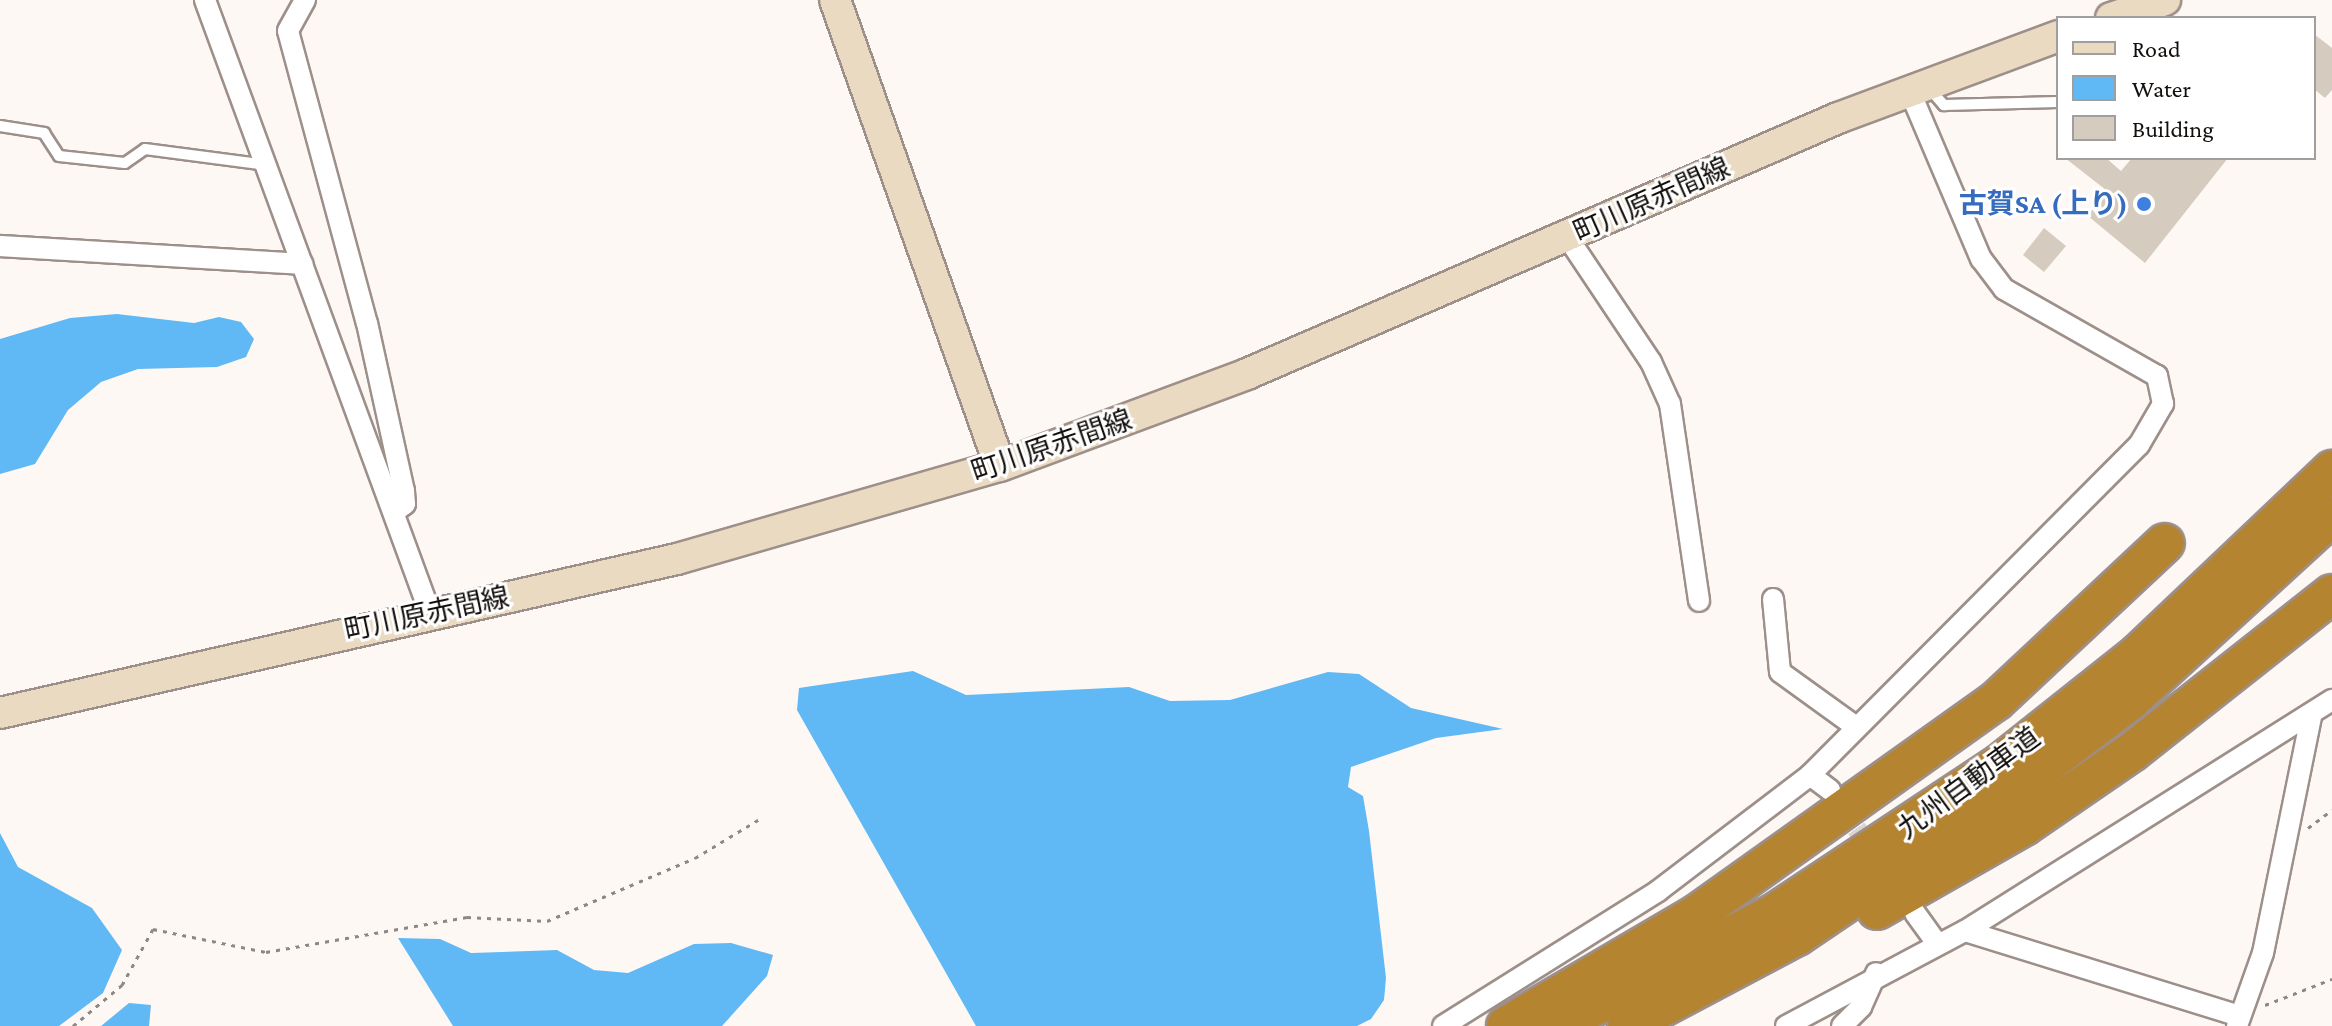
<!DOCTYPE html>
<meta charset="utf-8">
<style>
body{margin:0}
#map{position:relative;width:2332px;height:1026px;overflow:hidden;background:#fef8f5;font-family:"Crimson Pro","Noto Sans JP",serif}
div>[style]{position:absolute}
.water>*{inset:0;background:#60b8f4}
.building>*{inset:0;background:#d5cbbf}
.street-tunnel>*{height:20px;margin-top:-10px;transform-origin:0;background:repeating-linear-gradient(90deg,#dbd5d2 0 20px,transparent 0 30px)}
.path>*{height:3px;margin-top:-1.5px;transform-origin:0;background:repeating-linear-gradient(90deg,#8d8885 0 4px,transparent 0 10px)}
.roads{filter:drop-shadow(2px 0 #9d8f89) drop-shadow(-2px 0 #9d8f89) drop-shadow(0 2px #9d8f89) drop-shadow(0 -2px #9d8f89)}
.lane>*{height:10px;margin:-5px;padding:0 5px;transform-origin:5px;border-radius:5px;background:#fff}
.street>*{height:20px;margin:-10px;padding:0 10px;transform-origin:10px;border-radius:10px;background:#fff}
.secondary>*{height:30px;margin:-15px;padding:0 15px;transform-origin:15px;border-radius:15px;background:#e9dac1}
.highway>*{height:38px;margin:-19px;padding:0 19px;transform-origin:19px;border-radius:19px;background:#b58431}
.dots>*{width:22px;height:22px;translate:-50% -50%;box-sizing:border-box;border:4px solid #fff;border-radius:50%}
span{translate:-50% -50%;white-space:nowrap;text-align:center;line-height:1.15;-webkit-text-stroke:6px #fff;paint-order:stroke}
.street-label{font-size:28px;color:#130f0c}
.shop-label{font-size:28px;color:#366cbe;font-weight:700}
.right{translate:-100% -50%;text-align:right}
.legend{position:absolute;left:2056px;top:16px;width:260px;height:144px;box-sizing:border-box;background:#fff;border:2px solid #a19f9e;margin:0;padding:10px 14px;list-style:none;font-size:24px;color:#130f0c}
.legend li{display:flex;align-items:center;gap:16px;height:40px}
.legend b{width:40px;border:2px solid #a19f9e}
</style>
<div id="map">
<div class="water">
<div style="clip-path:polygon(117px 314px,194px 323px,219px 317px,241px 322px,254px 339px,246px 357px,217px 367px,138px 369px,101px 382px,68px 410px,35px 464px,0 474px,0 339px,70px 318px)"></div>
<div style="clip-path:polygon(913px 671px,966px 695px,1129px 687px,1170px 701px,1230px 700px,1328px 672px,1359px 674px,1411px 708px,1503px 729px,1436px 738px,1351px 767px,1348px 787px,1363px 796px,1369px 831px,1386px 978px,1384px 1000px,1371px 1019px,1357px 1026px,976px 1026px,797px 710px,799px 688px)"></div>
<div style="clip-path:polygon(0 833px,18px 867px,92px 908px,122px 950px,103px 993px,59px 1026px,0 1026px)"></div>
<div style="clip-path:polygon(398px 938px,440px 939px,471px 953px,557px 950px,594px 970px,628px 973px,694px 944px,731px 943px,773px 955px,767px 976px,722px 1026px,453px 1026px)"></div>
<div style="clip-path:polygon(129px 1003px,151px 1005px,149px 1026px,101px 1026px)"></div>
</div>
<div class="building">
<div style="clip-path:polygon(2314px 34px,2332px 48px,2332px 90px,2325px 98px,2314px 89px)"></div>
<div style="clip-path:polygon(2065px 158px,2106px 158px,2121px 171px,2132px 158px,2228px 158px,2145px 263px,2088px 216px,2106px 190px)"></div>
<div style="clip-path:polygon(2044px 228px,2066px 246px,2044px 272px,2023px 255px)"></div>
</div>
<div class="street-tunnel">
<div style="left:1839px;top:804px;width:64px;rotate:54.6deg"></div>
</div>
<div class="path">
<div style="left:2308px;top:828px;width:30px;rotate:-37deg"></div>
<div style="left:2265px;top:1005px;width:72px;rotate:-21.2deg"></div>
<div style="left:73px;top:1026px;width:64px;rotate:-39.9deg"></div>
<div style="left:122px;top:985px;width:64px;rotate:-61deg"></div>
<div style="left:153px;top:929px;width:115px;rotate:11.5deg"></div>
<div style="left:266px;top:952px;width:204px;rotate:-9.9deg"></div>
<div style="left:467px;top:917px;width:80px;rotate:2.9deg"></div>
<div style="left:547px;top:921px;width:161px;rotate:-23.1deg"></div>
<div style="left:695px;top:858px;width:74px;rotate:-31.1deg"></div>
</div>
<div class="roads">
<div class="lane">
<div style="left:1929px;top:88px;width:23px;rotate:49deg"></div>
<div style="left:1944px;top:105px;width:114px;rotate:-1.5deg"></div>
<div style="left:0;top:126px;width:45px;rotate:9deg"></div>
<div style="left:44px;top:133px;width:27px;rotate:57deg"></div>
<div style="left:59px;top:156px;width:66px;rotate:6.1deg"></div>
<div style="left:125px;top:163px;width:24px;rotate:-35deg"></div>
<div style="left:145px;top:149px;width:123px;rotate:7.5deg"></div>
</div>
<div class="street">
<div style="left:205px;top:0;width:653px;rotate:69.84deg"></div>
<div style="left:305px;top:0;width:35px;rotate:119deg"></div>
<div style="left:288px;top:31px;width:302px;rotate:74.9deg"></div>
<div style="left:367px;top:323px;width:172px;rotate:77.6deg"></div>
<div style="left:404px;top:491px;width:13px;rotate:86deg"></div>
<div style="left:405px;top:504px;width:14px;rotate:144deg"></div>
<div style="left:1568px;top:238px;width:149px;rotate:56.2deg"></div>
<div style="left:1651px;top:362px;width:46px;rotate:65.7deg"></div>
<div style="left:1670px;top:404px;width:199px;rotate:81.6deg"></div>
<div style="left:0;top:246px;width:303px;rotate:3.4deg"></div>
<div style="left:1773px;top:599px;width:73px;rotate:84.5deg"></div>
<div style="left:1780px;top:672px;width:92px;rotate:35.8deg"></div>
<div style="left:1830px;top:790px;width:25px;rotate:-143deg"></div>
<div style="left:1810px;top:775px;width:466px;rotate:-45.1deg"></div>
<div style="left:2139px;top:445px;width:48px;rotate:-59.7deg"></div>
<div style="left:2163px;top:404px;width:29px;rotate:-102deg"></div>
<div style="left:2157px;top:376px;width:176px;rotate:-150.4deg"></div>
<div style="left:2004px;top:289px;width:38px;rotate:-127deg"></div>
<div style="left:1981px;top:259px;width:185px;rotate:-113deg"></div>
<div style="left:1915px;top:913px;width:34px;rotate:54deg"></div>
<div style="left:1965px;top:931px;width:287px;rotate:17.2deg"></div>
<div style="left:1443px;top:1026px;width:254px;rotate:-32.1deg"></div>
<div style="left:1658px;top:891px;width:191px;rotate:-37.3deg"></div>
<div style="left:1786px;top:1026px;width:203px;rotate:-28deg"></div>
<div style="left:1965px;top:931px;width:434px;rotate:-32.2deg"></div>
<div style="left:1842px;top:1026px;width:27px;rotate:-45deg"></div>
<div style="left:1861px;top:1007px;width:37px;rotate:-66deg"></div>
<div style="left:2237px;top:1026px;width:77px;rotate:-70.4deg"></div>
<div style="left:2263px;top:953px;width:241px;rotate:-78.5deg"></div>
</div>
<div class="secondary">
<div style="left:835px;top:0;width:494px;rotate:70.5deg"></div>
<div style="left:2111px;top:18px;width:57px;rotate:-18.4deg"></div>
<div style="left:0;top:713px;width:694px;rotate:-12.82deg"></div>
<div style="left:677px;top:559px;width:336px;rotate:-16.1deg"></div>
<div style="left:1000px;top:466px;width:264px;rotate:-20.4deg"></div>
<div style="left:1247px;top:374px;width:644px;rotate:-23.42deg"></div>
<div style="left:1838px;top:118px;width:235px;rotate:-20.4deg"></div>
</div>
<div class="highway">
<div style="left:1877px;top:910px;width:169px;rotate:-29.7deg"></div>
<div style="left:2024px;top:826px;width:132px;rotate:-34.5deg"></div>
<div style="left:2133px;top:751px;width:253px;rotate:-38.3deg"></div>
<div style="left:1506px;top:1026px;width:221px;rotate:-30.4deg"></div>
<div style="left:1697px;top:914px;width:367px;rotate:-35.5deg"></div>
<div style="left:1996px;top:701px;width:231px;rotate:-43.1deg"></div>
<div style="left:1557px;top:1026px;width:243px;rotate:-27.4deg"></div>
<div style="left:1773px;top:914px;width:268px;rotate:-33.5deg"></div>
<div style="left:1997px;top:766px;width:179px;rotate:-38.4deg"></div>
<div style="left:2137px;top:655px;width:269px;rotate:-43.5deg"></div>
<div style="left:1627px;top:1026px;width:192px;rotate:-27.9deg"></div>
<div style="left:1797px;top:936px;width:262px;rotate:-34.1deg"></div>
<div style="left:2014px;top:789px;width:146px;rotate:-37.2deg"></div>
<div style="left:2130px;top:701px;width:274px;rotate:-42.5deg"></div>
</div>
</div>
<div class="dots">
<div style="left:2144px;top:204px;background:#3f7fe0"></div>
</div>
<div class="street-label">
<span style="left:1652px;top:200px;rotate:-24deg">町川原赤間線</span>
<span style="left:1052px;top:446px;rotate:-19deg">町川原赤間線</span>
<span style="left:427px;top:614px;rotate:-12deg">町川原赤間線</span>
<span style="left:1969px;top:783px;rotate:-36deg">九州自動車道</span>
</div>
<div class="shop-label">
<span class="right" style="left:2128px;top:204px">古賀SA (上り)</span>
</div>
<ul class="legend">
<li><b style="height:10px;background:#e9dac1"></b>Road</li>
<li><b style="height:22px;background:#60b8f4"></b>Water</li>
<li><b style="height:22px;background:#d5cbbf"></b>Building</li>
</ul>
</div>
